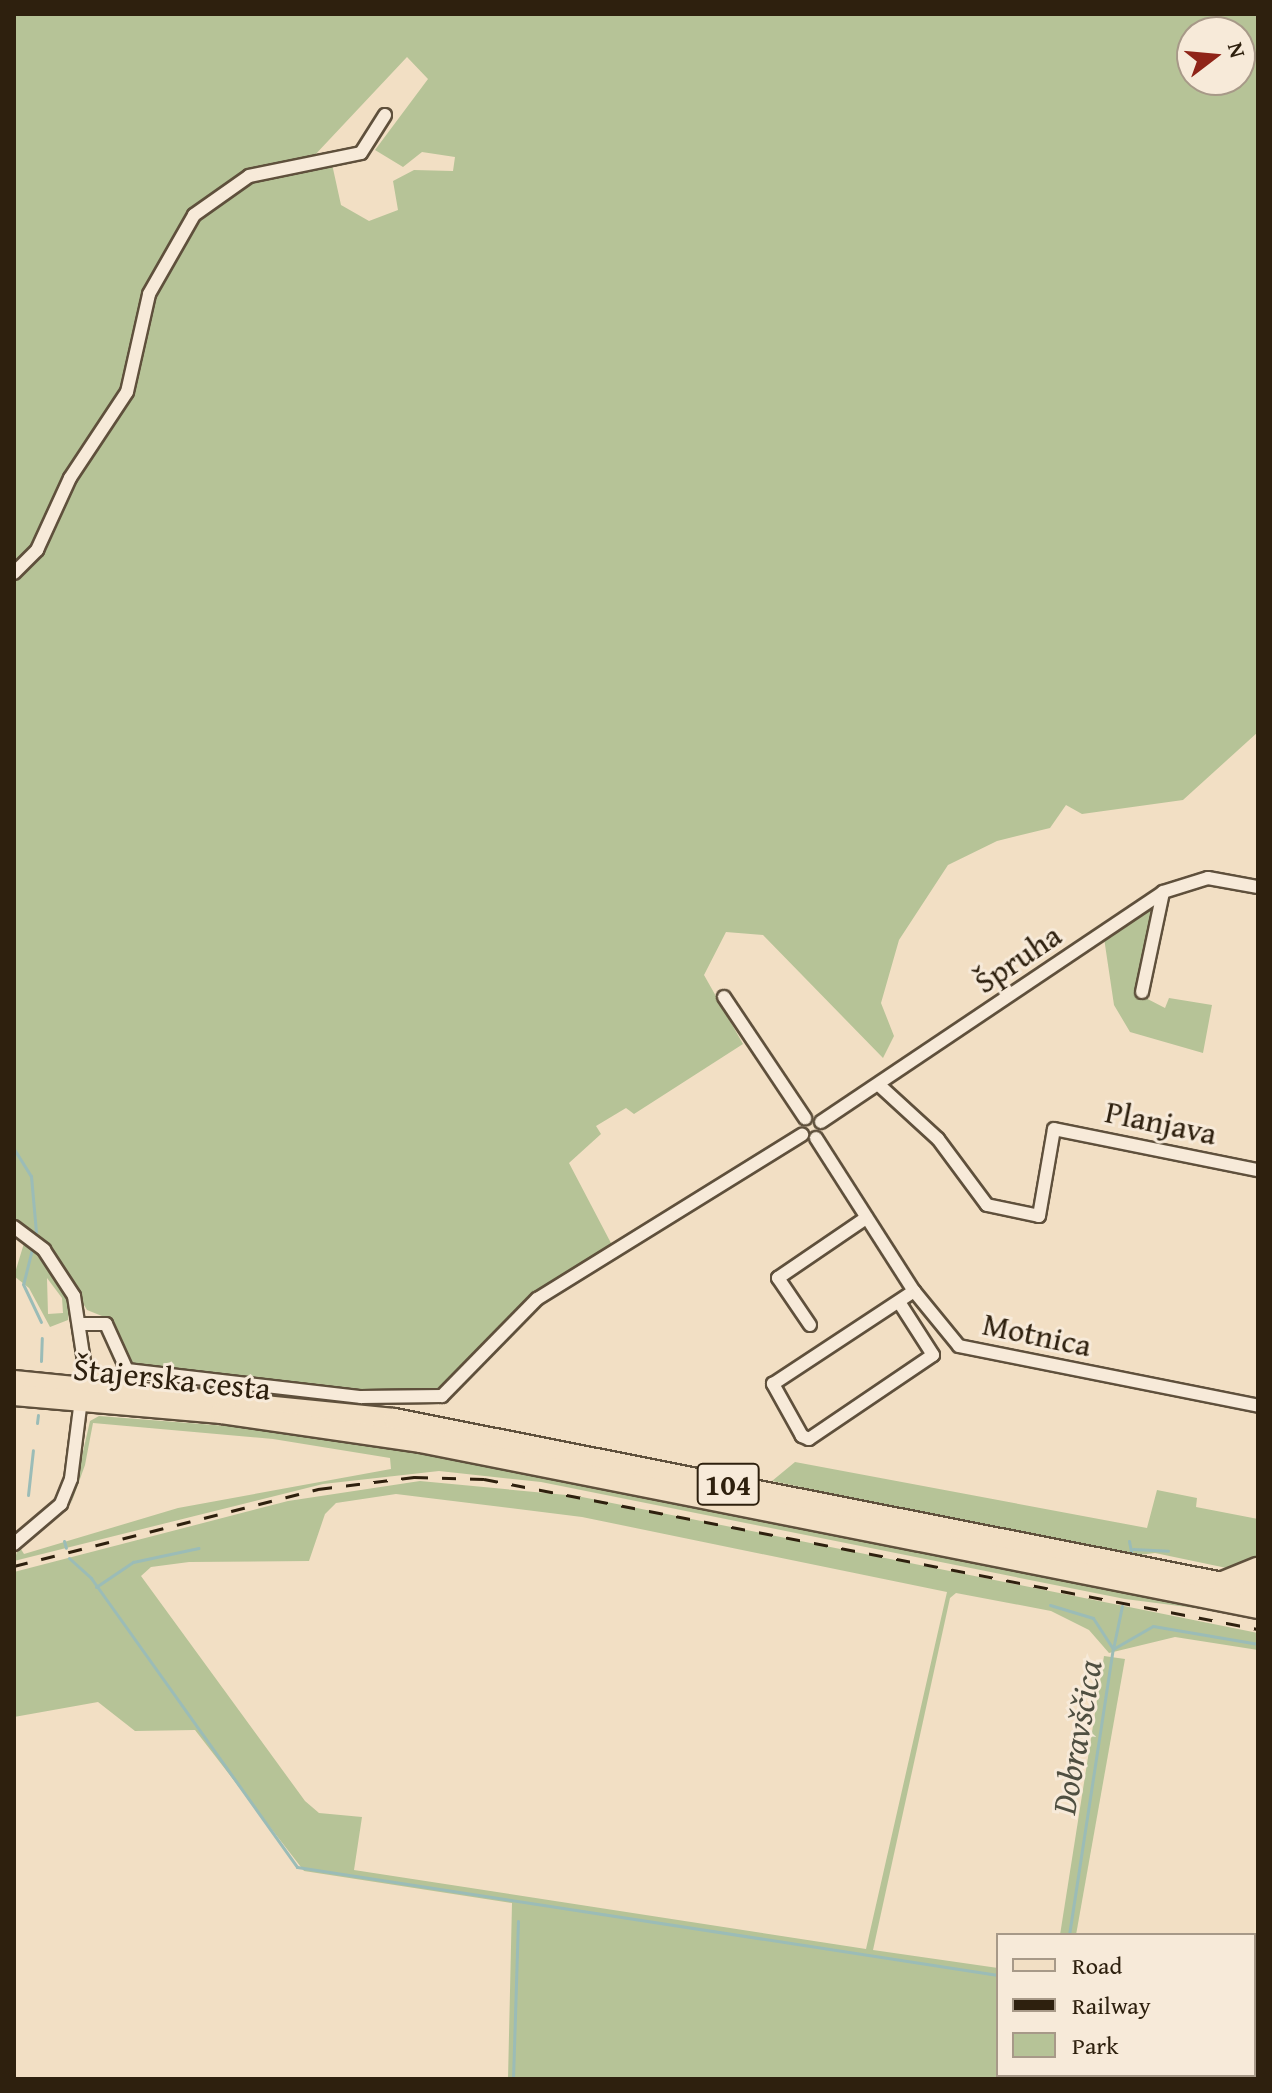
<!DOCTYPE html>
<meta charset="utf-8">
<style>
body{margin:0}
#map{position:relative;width:1272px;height:2093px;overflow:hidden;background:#f2dfc4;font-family:"Gentium Book Plus",serif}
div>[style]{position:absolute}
.green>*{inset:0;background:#b6c397}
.stream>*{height:3px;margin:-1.5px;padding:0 1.5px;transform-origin:1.5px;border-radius:1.5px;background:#9bbcb7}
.roads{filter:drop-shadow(2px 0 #5f503c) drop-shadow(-2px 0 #5f503c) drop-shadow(0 2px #5f503c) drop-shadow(0 -2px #5f503c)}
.minor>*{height:12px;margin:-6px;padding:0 6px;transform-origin:6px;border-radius:6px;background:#f7ead9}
.primary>*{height:20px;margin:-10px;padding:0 10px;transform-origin:10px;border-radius:10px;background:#f2dfc4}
.rail>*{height:3px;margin-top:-1.5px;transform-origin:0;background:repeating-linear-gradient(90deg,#2e200e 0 14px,transparent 0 28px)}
span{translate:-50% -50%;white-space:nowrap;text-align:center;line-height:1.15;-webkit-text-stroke:6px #f7ead9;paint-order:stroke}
.shield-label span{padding:2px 6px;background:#f7ead9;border:2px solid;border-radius:6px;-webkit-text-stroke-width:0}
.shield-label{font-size:30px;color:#2e200e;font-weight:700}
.street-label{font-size:32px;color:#2e200e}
.water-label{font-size:34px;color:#4f4f41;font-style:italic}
.frame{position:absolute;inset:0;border:16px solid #2e200e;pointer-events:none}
.legend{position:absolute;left:996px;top:1933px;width:260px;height:144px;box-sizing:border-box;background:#f7ead9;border:2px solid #a79988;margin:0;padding:10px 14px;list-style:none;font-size:24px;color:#2e200e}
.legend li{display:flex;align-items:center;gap:16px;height:40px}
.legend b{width:40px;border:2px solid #a79988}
.north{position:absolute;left:1176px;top:16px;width:80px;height:80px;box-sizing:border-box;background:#f7ead9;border:2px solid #a79988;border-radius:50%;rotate:74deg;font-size:22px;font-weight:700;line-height:32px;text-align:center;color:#2e200e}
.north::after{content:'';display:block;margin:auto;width:28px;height:36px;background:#8f2418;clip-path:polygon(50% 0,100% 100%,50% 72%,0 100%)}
</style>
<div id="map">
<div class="green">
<div style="clip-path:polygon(evenodd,14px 14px,1258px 14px,1258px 732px,1183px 800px,1082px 814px,1066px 805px,1050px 828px,997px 841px,948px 865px,899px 940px,881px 1003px,894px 1036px,883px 1058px,763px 935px,726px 932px,704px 975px,743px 1044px,634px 1114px,626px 1108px,596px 1126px,601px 1134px,569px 1163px,612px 1245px,572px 1277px,531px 1295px,474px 1364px,440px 1392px,378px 1394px,130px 1365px,112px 1320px,87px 1310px,48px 1246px,14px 1222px,14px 577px,41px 550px,63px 496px,132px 393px,153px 296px,211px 202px,255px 178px,332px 164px,341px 205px,369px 221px,398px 210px,393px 181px,414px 170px,453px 171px,455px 157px,422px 152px,403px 167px,375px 150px,428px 79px,407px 57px,313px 157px,272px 163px,204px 198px,184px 220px,145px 295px,125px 388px,72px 465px,29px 555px,14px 569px,14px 14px,1192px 32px,1240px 32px,1240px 80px,1192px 80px,1192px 32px)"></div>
<div style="clip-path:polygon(1157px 902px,1136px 993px,1165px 1008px,1169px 998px,1212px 1005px,1203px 1053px,1130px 1032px,1114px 1005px,1104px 938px)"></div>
<div style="clip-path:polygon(evenodd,25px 1240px,71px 1299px,68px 1320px,50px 1327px,29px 1288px,14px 1276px,25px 1240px,47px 1278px,62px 1298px,63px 1313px,48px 1314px,47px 1278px)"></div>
<div style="clip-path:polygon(99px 1416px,329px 1434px,1242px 1614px,1125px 1599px,541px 1482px,439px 1471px,323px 1484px,14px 1561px,19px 1546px,24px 1554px,178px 1508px,391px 1469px,390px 1458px,273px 1439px,93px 1423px,85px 1465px,71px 1504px,90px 1421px)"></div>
<div style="clip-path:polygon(795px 1462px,1147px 1528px,1157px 1490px,1197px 1498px,1196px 1507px,1258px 1519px,1258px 1559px,1241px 1571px,1155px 1553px,1130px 1556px,772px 1481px)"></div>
<div style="clip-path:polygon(evenodd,420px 1481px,577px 1496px,1258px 1633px,1258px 1650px,1175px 1637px,1109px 1653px,1089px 1630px,1051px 1611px,956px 1593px,950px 1598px,873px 1950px,998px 1968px,998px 2075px,1053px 2079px,508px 2079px,512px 1903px,304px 1871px,195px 1730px,135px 1731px,98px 1702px,14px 1717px,14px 1572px,288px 1501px,420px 1481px,396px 1494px,582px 1517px,947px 1592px,866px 1949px,354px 1870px,362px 1817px,319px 1813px,305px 1801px,141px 1576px,151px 1567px,189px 1562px,309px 1561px,325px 1514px,336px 1503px,396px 1494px)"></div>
<div style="clip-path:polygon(1104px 1656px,1125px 1659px,1076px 1935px,1060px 1935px)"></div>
</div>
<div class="stream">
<div style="left:14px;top:1149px;width:32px;rotate:58deg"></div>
<div style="left:31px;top:1176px;width:56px;rotate:84.9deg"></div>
<div style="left:32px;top:1249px;width:36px;rotate:104deg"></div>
<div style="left:23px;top:1284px;width:42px;rotate:64.7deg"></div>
<div style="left:41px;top:1361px;width:23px;rotate:-88deg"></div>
<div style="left:37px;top:1423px;width:8px;rotate:-83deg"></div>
<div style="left:28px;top:1495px;width:45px;rotate:-83.7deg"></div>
<div style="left:64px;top:1541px;width:7px;rotate:74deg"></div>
<div style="left:1129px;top:1541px;width:15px;rotate:79deg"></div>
<div style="left:1133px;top:1549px;width:35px;rotate:3deg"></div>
<div style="left:69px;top:1558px;width:30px;rotate:42deg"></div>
<div style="left:91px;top:1578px;width:355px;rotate:54.5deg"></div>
<div style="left:297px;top:1867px;width:709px;rotate:8.76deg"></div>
<div style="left:96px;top:1587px;width:45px;rotate:-34deg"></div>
<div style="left:133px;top:1562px;width:67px;rotate:-12deg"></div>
<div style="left:1050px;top:1605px;width:45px;rotate:16.8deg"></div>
<div style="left:1093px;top:1618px;width:37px;rotate:57deg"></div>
<div style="left:1113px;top:1649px;width:44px;rotate:-78.2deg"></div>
<div style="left:1069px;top:1935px;width:289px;rotate:-81.3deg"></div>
<div style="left:1113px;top:1649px;width:46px;rotate:-29.9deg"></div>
<div style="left:1153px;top:1626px;width:107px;rotate:9.7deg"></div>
<div style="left:513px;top:2079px;width:158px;rotate:-88.2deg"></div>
<div style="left:1045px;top:2079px;width:4px;rotate:-76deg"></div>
</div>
<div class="roads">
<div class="minor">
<div style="left:14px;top:573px;width:33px;rotate:-45deg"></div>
<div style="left:37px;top:550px;width:79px;rotate:-65.4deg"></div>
<div style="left:70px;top:478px;width:103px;rotate:-56.5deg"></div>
<div style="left:127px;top:392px;width:100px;rotate:-77.3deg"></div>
<div style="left:149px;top:294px;width:91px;rotate:-60.3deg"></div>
<div style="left:194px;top:215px;width:67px;rotate:-35.3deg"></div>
<div style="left:249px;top:176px;width:114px;rotate:-11.6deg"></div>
<div style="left:361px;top:153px;width:45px;rotate:-57.7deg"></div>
<div style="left:1142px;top:992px;width:102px;rotate:-78.1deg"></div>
<div style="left:724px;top:997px;width:146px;rotate:56.2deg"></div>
<div style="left:879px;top:1085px;width:80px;rotate:42.5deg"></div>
<div style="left:938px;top:1139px;width:82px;rotate:53.4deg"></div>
<div style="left:987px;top:1205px;width:53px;rotate:11.9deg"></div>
<div style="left:1039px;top:1216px;width:88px;rotate:-80.2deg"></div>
<div style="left:1054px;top:1129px;width:208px;rotate:11.4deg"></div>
<div style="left:821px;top:1122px;width:412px;rotate:-33.9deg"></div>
<div style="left:1163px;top:892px;width:47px;rotate:-17.3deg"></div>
<div style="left:1208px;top:878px;width:51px;rotate:10.2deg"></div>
<div style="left:816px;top:1138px;width:182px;rotate:57.4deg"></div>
<div style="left:914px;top:1291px;width:71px;rotate:50.7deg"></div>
<div style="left:959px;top:1346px;width:305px;rotate:11.3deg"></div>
<div style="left:14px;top:1227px;width:38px;rotate:37deg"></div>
<div style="left:44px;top:1250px;width:55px;rotate:56.9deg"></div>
<div style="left:74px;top:1296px;width:73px;rotate:81.3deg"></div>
<div style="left:85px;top:1368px;width:112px;rotate:97.2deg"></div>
<div style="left:71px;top:1479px;width:27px;rotate:112deg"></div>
<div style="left:61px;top:1504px;width:62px;rotate:139.6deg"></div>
<div style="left:899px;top:1302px;width:63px;rotate:57.3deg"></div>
<div style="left:933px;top:1355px;width:150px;rotate:145.9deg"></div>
<div style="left:809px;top:1439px;width:8px;rotate:-157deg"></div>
<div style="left:802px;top:1436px;width:60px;rotate:-119.1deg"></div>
<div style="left:773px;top:1384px;width:169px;rotate:-33.4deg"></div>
<div style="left:83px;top:1324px;width:23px"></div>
<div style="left:106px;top:1324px;width:51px;rotate:65.5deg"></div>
<div style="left:127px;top:1370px;width:236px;rotate:6.6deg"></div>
<div style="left:361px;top:1397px;width:81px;rotate:-0.7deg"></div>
<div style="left:442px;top:1396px;width:136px;rotate:-45.6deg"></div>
<div style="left:537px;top:1299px;width:312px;rotate:-31.8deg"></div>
<div style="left:810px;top:1325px;width:57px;rotate:-124.2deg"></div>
<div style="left:778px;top:1278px;width:107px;rotate:-34.3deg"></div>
</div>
<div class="primary">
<div style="left:14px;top:1381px;width:382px;rotate:5.7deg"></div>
<div style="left:394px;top:1419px;width:881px;rotate:11.2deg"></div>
<div style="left:14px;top:1395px;width:208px;rotate:5deg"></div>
<div style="left:221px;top:1413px;width:201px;rotate:8.3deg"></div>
<div style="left:420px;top:1442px;width:854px;rotate:11.2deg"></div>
<div style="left:1225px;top:1581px;width:35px;rotate:-22deg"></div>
</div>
</div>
<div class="rail">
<div style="left:14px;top:1566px;width:314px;rotate:-14.2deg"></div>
<div style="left:318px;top:1489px;width:97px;rotate:-7.1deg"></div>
<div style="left:414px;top:1477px;width:70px;rotate:1.6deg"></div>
<div style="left:484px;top:1479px;width:788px;rotate:10.97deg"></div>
</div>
<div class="shield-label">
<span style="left:728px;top:1484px">104</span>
</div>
<div class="street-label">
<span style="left:1018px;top:959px;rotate:-34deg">Špruha</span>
<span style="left:1161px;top:1123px;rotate:12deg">Planjava</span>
<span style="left:1037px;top:1335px;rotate:12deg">Motnica</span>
<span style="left:172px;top:1379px;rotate:6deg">Štajerska cesta</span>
</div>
<div class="water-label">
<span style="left:1076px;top:1737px;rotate:-80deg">Dobravščica</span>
</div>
<div class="frame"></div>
<ul class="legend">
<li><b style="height:10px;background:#f2dfc4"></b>Road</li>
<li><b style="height:10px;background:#2e200e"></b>Railway</li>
<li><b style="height:22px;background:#b6c397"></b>Park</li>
</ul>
<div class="north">N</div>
</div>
